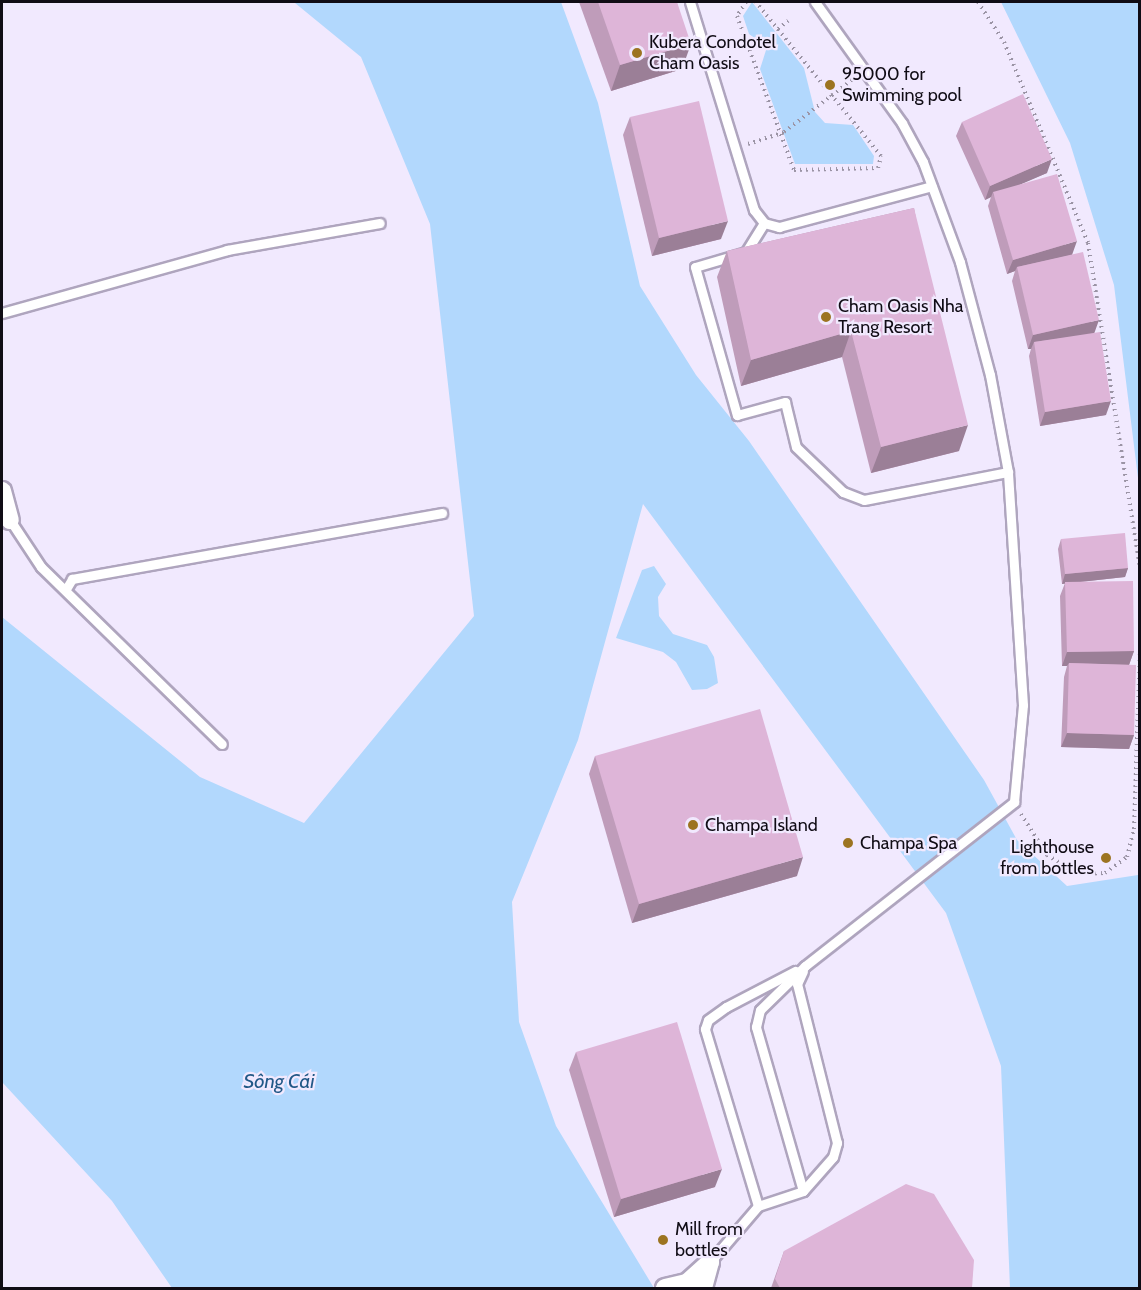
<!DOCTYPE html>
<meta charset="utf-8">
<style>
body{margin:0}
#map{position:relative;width:1141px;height:1290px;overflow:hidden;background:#f1e9fe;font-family:Cabin,sans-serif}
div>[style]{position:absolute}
.water>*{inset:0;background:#b2d8fd}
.path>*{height:4px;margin-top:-2px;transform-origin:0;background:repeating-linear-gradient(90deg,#9b94a5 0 1.5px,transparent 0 6px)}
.roads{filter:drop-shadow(2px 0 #afa5be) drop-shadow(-2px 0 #afa5be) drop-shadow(0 2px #afa5be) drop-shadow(0 -2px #afa5be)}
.lane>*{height:9px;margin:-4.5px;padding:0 4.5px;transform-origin:4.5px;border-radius:4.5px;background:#fff}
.street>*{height:18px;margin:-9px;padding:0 9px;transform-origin:9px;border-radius:9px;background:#fff}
.wall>*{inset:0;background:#bf9cba}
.shaded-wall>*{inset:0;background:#9b7f97}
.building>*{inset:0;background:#deb5d8}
.dots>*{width:16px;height:16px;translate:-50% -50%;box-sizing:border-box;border:3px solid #f1e9fe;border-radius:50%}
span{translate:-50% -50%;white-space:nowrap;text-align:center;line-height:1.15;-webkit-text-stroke:4.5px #f1e9fe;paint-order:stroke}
.poi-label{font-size:18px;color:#100c15}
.left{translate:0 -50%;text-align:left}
.right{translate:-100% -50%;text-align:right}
.water-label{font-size:20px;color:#215887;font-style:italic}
.frame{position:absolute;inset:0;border:3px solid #100c15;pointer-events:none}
</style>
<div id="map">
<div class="water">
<div style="clip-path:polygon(271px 2px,561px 2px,598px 103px,640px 286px,696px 375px,749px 441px,984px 780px,1017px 840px,1067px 886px,1138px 875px,1139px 860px,1139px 1288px,1010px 1288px,1001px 1066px,946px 913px,643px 504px,578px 740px,512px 902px,519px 1022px,556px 1126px,654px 1288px,172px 1288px,112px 1201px,2px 1082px,2px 617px,200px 777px,304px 823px,474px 616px,430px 224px,361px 57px,295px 3px)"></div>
<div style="clip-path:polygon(752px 2px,804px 68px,815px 112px,825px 123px,853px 125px,874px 156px,873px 164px,795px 164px,760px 69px,767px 47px,749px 34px,743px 16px)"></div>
<div style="clip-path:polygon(1001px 2px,1139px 2px,1139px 486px,1114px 285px,1070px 143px)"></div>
<div style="clip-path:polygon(654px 566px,666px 584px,658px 597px,659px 616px,673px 634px,707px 645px,714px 657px,718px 683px,707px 689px,692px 690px,676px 662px,663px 652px,616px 638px,642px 570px)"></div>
</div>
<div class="path">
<div style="left:746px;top:2px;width:17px;rotate:123deg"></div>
<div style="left:737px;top:16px;width:164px;rotate:69.7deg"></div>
<div style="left:794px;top:170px;width:84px;rotate:-1.4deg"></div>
<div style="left:878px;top:168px;width:12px;rotate:-76deg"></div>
<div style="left:881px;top:156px;width:198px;rotate:-129.1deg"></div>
<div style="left:978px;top:2px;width:48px;rotate:57deg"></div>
<div style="left:1004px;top:42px;width:218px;rotate:67.3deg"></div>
<div style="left:1088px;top:243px;width:327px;rotate:80.9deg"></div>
<div style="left:778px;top:29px;width:13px;rotate:-39deg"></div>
<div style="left:748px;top:144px;width:38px;rotate:-18deg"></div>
<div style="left:784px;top:132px;width:87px;rotate:-37.5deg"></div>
<div style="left:1021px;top:814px;width:49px;rotate:57.6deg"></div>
<div style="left:1047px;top:855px;width:36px;rotate:32deg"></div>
<div style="left:1077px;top:874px;width:28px;rotate:-2deg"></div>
<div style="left:1105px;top:873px;width:27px;rotate:-36deg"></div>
<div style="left:1127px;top:857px;width:29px;rotate:-76deg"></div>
<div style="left:1134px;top:829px;width:179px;rotate:-88.1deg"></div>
</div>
<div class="roads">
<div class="lane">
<div style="left:690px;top:2px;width:218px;rotate:72.9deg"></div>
<div style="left:754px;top:210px;width:16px;rotate:52deg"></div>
<div style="left:764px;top:223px;width:16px;rotate:15deg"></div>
<div style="left:779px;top:227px;width:158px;rotate:-15deg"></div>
<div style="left:764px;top:223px;width:34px;rotate:122deg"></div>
<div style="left:746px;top:252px;width:53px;rotate:163.6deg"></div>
<div style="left:695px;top:267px;width:154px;rotate:74.2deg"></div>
<div style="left:737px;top:415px;width:50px;rotate:-15.2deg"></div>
<div style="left:785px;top:402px;width:46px;rotate:76.3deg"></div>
<div style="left:796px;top:447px;width:65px;rotate:43.8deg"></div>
<div style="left:843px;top:492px;width:22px;rotate:21deg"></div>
<div style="left:864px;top:500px;width:147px;rotate:-11deg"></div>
<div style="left:2px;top:313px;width:234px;rotate:-15.6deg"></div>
<div style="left:227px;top:250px;width:155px;rotate:-10deg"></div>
<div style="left:10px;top:520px;width:56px;rotate:56.6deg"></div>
<div style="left:41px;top:567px;width:253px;rotate:44.4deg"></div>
<div style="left:66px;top:589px;width:12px;rotate:-59deg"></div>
<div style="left:72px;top:579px;width:376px;rotate:-10.1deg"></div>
<div style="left:803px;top:1191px;width:171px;rotate:-106deg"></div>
<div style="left:756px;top:1027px;width:17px;rotate:-77deg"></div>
<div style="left:760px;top:1010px;width:63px;rotate:-44.4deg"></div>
<div style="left:805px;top:966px;width:266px;rotate:-38.1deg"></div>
<div style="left:1014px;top:802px;width:97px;rotate:-84.7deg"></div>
<div style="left:1023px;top:705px;width:233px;rotate:-93.7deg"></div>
<div style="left:1008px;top:472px;width:99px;rotate:-100.5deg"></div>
<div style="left:990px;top:375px;width:117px;rotate:-104.9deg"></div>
<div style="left:960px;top:262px;width:107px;rotate:-110.3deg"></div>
<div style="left:923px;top:162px;width:44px;rotate:-118.3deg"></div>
<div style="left:902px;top:123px;width:149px;rotate:-125.7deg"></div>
<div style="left:758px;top:1206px;width:185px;rotate:-106.7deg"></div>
<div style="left:705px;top:1029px;width:9px;rotate:-72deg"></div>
<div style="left:708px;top:1020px;width:22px;rotate:-36deg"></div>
<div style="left:726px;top:1007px;width:78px;rotate:-27.6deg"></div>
<div style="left:710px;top:1262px;width:74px;rotate:-49.4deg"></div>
<div style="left:758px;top:1206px;width:47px;rotate:-18.4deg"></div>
<div style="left:803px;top:1191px;width:45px;rotate:-48.6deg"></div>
<div style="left:833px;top:1157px;width:15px;rotate:-74deg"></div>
<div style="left:837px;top:1143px;width:164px;rotate:-104.1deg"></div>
<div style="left:797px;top:984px;width:14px;rotate:-65deg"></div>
</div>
<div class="street">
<div style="left:2px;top:491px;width:30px;rotate:75deg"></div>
<div style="left:665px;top:1288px;width:23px;rotate:-13deg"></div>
<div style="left:687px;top:1283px;width:31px;rotate:-42deg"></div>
<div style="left:703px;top:1288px;width:27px;rotate:-75deg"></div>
</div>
</div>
<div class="wall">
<div style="clip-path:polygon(579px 2px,677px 2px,682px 69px,611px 91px)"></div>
<div style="clip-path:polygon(630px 117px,721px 239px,652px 256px,623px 135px)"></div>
<div style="clip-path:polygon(962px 122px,1047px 173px,1020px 184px,1072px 254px,1094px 333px,1106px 415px,1040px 426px,1029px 356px,1031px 349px,1028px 349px,1012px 281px,1015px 271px,1007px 274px,988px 206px,991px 197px,985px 200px,956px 136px)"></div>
<div style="clip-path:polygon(914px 208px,959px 451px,871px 473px,842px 357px,741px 386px,717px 277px,727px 251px)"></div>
<div style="clip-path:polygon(1061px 539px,1128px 568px,1125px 577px,1079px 582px,1134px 651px,1129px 665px,1134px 735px,1129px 749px,1061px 747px,1064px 677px,1067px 666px,1062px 666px,1060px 596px,1065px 583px,1062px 584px,1058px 549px)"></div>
<div style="clip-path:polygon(595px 756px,797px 876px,632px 923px,589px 774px)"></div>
<div style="clip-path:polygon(576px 1052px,715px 1187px,614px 1217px,569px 1070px)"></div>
<div style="clip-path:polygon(784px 1251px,972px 1288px,771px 1288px)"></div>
</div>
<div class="shaded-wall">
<div style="clip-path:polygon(691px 44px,682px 69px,611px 91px,620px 65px)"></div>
<div style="clip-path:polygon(1052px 159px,1047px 173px,994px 196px,993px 192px,991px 197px,985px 200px,990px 186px)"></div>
<div style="clip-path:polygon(728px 221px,721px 239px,652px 256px,659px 238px)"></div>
<div style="clip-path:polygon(1077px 241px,1072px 255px,1017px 267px,1015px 271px,1007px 274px,1013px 260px)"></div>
<div style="clip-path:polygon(1099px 320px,1094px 334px,1034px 342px,1031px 349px,1028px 349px,1033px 335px)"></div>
<div style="clip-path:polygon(851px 331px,842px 357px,741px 386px,751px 360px)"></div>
<div style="clip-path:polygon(1111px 401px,1106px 415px,1040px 426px,1045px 412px)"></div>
<div style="clip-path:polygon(968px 425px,959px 451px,871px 473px,881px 447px)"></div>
<div style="clip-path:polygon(1128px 568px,1125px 577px,1062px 584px,1065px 574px)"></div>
<div style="clip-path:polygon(1134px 651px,1129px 665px,1069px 663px,1067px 666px,1062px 666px,1067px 652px)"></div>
<div style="clip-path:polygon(1067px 733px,1134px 735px,1129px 749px,1061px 747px)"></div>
<div style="clip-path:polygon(803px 857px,797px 876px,632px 923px,639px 904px)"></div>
<div style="clip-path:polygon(722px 1169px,715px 1187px,614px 1217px,621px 1199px)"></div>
</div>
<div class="building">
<div style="clip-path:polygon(598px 2px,677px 2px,691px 44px,620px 65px)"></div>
<div style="clip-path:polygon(1023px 94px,1052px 159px,990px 186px,962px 122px)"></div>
<div style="clip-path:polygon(699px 101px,728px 221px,659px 238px,630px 117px)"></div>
<div style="clip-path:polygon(1057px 174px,1077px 241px,1013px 260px,993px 192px)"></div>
<div style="clip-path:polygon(914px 208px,968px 425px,881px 447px,851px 331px,751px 360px,727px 251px)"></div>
<div style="clip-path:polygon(1083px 252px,1099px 320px,1033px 335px,1017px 267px)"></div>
<div style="clip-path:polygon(1100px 332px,1111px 401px,1045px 412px,1034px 342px)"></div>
<div style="clip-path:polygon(1125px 533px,1128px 568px,1065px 574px,1061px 539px)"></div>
<div style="clip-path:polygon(1133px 581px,1134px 651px,1067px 652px,1065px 582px)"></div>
<div style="clip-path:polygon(1069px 663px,1136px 665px,1134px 735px,1067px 733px)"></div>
<div style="clip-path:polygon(760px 709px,803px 857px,639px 904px,595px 756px)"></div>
<div style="clip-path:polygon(677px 1022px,722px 1169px,621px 1199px,576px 1052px)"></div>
<div style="clip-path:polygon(906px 1184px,934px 1194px,974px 1260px,972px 1288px,780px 1288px,775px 1279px,784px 1251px)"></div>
</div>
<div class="dots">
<div style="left:637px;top:53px;background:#9c7421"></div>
<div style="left:830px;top:85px;background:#9c7421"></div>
<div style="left:826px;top:317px;background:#9c7421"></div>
<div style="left:693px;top:825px;background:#9c7421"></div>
<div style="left:848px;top:843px;background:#9c7421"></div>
<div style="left:1106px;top:858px;background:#9c7421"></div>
<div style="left:663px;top:1240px;background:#9c7421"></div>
</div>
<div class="poi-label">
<span class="left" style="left:649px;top:53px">Kubera Condotel<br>Cham Oasis</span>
<span class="left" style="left:842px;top:85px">95000 for<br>Swimming pool</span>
<span class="left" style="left:838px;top:317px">Cham Oasis Nha<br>Trang Resort</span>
<span class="left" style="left:705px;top:825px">Champa Island</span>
<span class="left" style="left:860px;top:843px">Champa Spa</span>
<span class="right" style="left:1094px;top:858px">Lighthouse<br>from bottles</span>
<span class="left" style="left:675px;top:1240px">Mill from<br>bottles</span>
</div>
<div class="water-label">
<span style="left:279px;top:1081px">Sông Cái</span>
</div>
<div class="frame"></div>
</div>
